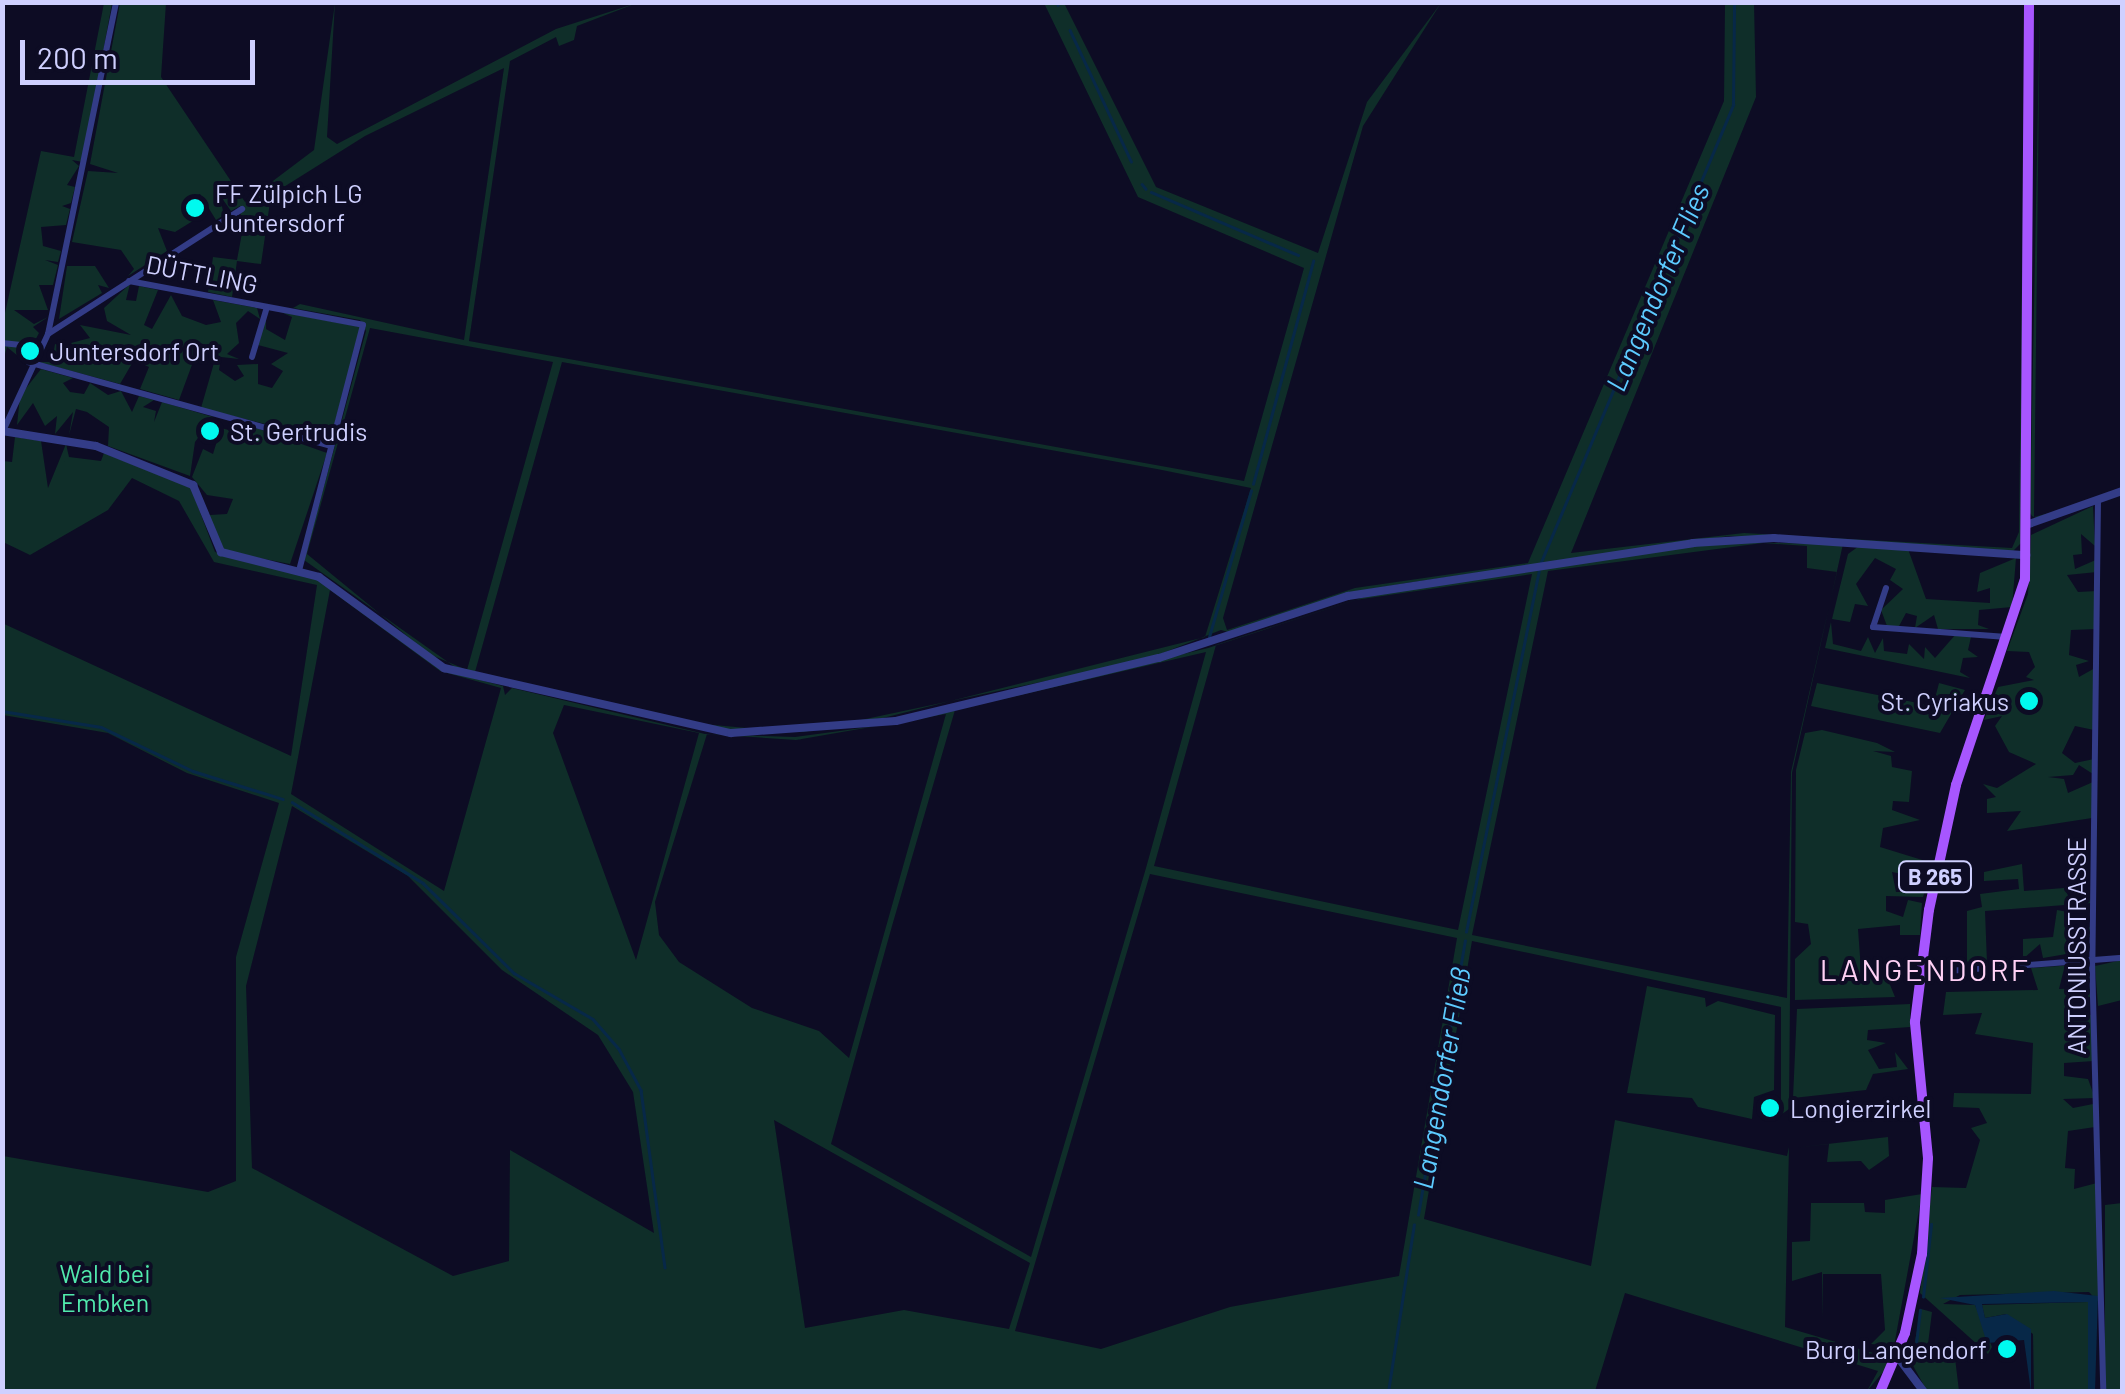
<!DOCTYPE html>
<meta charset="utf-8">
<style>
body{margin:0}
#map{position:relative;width:2125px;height:1394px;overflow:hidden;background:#0d0c24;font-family:Barlow,sans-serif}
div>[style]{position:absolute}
.green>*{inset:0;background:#0f2e29}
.water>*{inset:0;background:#072848}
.stream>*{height:2.5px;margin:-1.25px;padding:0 1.25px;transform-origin:1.25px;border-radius:1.25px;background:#072848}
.minor>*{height:6px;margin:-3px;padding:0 3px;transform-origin:3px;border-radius:3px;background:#333c87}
.tertiary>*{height:8px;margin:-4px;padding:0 4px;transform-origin:4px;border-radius:4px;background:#333c87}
.primary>*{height:10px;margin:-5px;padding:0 5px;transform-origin:5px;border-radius:5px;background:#a756ff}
.dots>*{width:28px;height:28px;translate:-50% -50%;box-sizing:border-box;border:5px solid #0d0c24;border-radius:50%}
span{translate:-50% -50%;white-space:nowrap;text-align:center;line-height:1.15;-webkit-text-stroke:8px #0d0c24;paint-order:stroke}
.shield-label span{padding:2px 8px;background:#0d0c24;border:2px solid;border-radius:8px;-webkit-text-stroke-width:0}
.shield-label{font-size:22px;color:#cfd0ff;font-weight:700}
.poi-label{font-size:25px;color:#cfd0ff}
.left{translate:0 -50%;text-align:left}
.right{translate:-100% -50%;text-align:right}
.street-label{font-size:25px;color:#cfd0ff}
.park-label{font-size:25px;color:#51e9ad}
.water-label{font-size:28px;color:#5dcbff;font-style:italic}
.quarter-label{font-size:30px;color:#ffd1f5;letter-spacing:2.5px}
.frame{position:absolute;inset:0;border:5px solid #cfd0ff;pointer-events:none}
.scale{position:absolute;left:20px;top:40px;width:235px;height:45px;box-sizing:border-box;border:5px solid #cfd0ff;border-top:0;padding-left:12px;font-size:30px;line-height:35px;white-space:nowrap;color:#cfd0ff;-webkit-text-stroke:8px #0d0c24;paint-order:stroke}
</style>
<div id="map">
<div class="green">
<div style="clip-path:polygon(2040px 2px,2034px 517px,2049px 513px,2038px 519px,2032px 516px,2030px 513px)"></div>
<div style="clip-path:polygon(104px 3px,112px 3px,83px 162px,72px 160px,79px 166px,67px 185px,75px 187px,71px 203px,62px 206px,70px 209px,66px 225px,41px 227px,43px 246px,61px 251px,58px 262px,45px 260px,58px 265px,53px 285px,39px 285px,48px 310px,14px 310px,34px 324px,48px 317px,33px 327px,39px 333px,24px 361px,7px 347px,3px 361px,3px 322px,41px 151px,74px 157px)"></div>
<div style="clip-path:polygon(evenodd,120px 3px,166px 3px,161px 77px,245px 202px,314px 150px,335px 3px,327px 137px,337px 144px,556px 29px,637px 3px,577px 26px,574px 40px,559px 46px,556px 37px,510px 61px,469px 341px,1244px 481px,1304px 268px,1138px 197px,1044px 3px,1064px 3px,1156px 187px,1318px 253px,1367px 102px,1441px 3px,1363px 126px,1223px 618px,1227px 630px,1355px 588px,1528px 563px,1724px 101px,1725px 3px,1754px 3px,1756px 97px,1571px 553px,1744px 533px,2012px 548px,2019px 532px,2025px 3px,2021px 543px,2012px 552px,1729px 536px,1407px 583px,1359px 591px,1228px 632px,1221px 630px,1145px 660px,804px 732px,717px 729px,462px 672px,304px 560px,366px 331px,360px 320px,293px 308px,300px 304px,464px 340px,504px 68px,365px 136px,271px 195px,261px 264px,237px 261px,232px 297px,208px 292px,213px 257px,237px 260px,242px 233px,240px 206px,231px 211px,219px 194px,224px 215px,216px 220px,200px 194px,184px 200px,196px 219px,175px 232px,158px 228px,167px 251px,128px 276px,134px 269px,121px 250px,72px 242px,88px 171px,118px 173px,90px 164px,120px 3px,370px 328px,553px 362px,467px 670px,429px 654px,307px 554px,370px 328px,120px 3px,562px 362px,1157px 469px,1251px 488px,1205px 637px,883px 718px,782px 731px,691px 723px,475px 672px,562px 362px)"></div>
<div style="clip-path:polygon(67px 266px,95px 266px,109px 288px,98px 285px,102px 293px,59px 319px)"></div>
<div style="clip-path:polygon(130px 284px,126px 300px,136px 301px,139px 286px,158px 290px,144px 325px,152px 329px,171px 295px,182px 316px,206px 325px,221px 322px,213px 300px,257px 308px,260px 319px,248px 311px,236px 323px,239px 343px,227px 354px,239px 359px,221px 357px,219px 370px,235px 381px,244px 376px,237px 365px,258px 364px,258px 384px,272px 388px,283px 371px,271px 364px,288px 353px,258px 345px,266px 317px,266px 329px,285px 340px,292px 317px,281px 312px,361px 327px,330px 440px,201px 408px,218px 349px,200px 343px,179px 400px,140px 389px,149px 367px,134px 360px,120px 384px,38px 362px,52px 362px,55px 344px,79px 352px,71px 343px,90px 338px,80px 325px,131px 335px,107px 321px,104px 308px)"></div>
<div style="clip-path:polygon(41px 369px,73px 378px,63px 383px,70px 392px,84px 394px,90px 383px,108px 395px,121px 391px,132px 412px,139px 396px,154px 400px,143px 407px,156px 411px,154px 422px,162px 402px,213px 417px,195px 442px,190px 476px,108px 446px,109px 427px,87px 412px,76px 409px,69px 435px,73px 412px,55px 434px,57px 416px,45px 426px,33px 403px,17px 425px,20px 396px)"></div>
<div style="clip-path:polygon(239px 422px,327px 453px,290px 564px,224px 551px,209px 529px,210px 515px,227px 514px,233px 499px,207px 495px,192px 477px,203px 449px,213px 454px,221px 428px,236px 432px)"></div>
<div style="clip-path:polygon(evenodd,15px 437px,41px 441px,48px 488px,66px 444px,69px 457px,101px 461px,104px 453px,191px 488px,215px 552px,314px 577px,449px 672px,503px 686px,505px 695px,512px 688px,705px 734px,795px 737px,899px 723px,1208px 648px,1383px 591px,1718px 542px,1843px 544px,1792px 773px,1789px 1109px,1774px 1120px,1761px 1110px,1768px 1099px,1781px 1105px,1781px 1007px,1472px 941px,1424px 1219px,1591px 1266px,1615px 1120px,1787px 1156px,1789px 1147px,1785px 1327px,1880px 1355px,1888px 1366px,1867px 1391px,1878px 1371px,1625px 1293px,1595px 1391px,3px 1391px,3px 1156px,208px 1192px,236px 1181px,236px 957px,279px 803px,187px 773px,108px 733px,3px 715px,2px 623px,291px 756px,317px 585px,214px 562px,179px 501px,132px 478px,108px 510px,30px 555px,3px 542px,3px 461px,12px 462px,15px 437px,1763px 543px,1807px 546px,1807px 568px,1837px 572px,1791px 772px,1787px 998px,1472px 935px,1548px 571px,1763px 543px,15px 437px,1532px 574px,1458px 930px,1154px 866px,1216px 645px,1355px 600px,1532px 574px,15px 437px,330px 590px,440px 671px,501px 688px,444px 891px,291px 794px,330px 590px,15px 437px,1206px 652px,1146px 868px,1031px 1257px,831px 1144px,892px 926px,955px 710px,1206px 652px,15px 437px,564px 705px,699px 733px,636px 960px,553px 733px,564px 705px,15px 437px,946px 714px,849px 1058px,819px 1031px,752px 1008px,679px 962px,659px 935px,655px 902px,707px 734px,796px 740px,946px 714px,15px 437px,292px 806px,408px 876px,502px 970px,598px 1035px,633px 1092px,654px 1233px,510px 1150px,509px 1261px,453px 1276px,252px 1168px,246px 986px,292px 806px,15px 437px,1150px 874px,1457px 938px,1399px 1276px,1230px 1307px,1101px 1349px,1015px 1331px,1150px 874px,15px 437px,774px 1120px,1030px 1263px,1009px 1329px,904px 1310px,805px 1328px,774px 1120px)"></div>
<div style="clip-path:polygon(2093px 506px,2095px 546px,2081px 534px,2082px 554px,2073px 555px,2075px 569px,2098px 559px,2097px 572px,2067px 575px,2078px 592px,2097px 591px,2096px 629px,2071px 630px,2069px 655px,2089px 661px,2076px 665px,2079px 677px,2095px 668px,2094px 730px,2075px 726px,2062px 753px,2075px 763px,2094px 759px,2093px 774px,2079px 765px,2073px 775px,2048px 777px,2064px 779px,2068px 793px,2093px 782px,2092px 818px,2007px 831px,2021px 811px,1987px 813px,1987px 799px,1996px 797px,1983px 784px,1997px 788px,2036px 764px,2009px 752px,1995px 726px,2002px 716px,1984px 720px,1998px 687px,2034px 680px,2026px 677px,2035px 667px,2029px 652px,2007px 651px,2028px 594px,2031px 535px)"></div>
<div style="clip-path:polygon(1859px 546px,1908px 549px,1926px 599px,1990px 603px,1990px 588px,1977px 592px,1980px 573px,2016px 558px,2012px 607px,1979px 610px,1978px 625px,1989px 629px,1938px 629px,1934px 615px,1915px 628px,1917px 616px,1906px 613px,1898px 628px,1887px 626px,1881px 610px,1903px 589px,1890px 580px,1896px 569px,1875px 558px,1856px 584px,1868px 606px,1855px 604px,1850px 622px,1832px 619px,1848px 554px)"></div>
<div style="clip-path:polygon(1831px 622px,1833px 644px,1861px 651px,1868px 637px,1875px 653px,1883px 638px,1884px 651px,1907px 654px,1909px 644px,1924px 659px,1925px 647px,1935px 658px,1956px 634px,1982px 635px,1971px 637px,1968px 650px,1978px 657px,1963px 658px,1960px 672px,1970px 678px,1825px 648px)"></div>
<div style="clip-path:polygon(1817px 683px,1933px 706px,1939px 683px,1965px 690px,1940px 733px,1811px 706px)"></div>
<div style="clip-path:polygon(1822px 730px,1877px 743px,1895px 752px,1873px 751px,1891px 756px,1892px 767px,1912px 771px,1909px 802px,1893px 801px,1892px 810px,1920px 820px,1883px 828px,1880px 847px,1932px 863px,1929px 879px,1892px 872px,1896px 892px,1912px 892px,1911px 881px,1927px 885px,1923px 897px,1886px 896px,1886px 911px,1903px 917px,1908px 900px,1922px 903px,1920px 935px,1900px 935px,1900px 925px,1858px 929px,1861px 970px,1884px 970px,1895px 997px,1795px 1000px,1795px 959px,1811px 944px,1808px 924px,1795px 922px,1796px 770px,1805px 733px)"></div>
<div style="clip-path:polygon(2022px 864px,2024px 891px,2064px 888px,2071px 901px,2089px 894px,2091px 903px,1985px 911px,1987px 963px,1967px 965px,1967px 911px,1982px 907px,1980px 894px,2019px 889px,2018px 879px,1984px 881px,1984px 872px)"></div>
<div style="clip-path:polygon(2057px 910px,2068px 912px,2074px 932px,2091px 927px,2090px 936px,2071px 938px,2072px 950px,2090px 950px,2043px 958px,2040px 944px,2023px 959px,2023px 939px,2053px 937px)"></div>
<div style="clip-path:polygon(2122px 960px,2122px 1000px,2098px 1006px,2095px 966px)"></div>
<div style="clip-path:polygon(2087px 964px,2091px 982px,2078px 983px,2084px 968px,2064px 969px,2059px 989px,2091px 988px,2091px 997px,2064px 999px,2066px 1012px,2092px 1015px,2094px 1061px,2064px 1063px,2064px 1076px,2088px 1079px,2095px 1098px,2063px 1099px,2073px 1108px,2093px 1104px,2095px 1127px,2068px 1131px,2065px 1168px,2075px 1169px,2074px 1189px,2097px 1183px,2102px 1391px,2100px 1304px,2089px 1292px,1960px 1295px,1943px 1304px,1975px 1305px,1992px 1347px,1988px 1354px,1920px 1293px,1932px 1187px,1966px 1188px,1980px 1140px,1971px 1128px,1987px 1123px,1979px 1108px,1953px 1107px,1954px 1093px,2031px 1094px,2033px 1043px,1975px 1034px,1982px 1013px,1943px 1015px,1946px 992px,2038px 990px,2031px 968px)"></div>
<div style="clip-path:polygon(1647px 986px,1705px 998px,1706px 1007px,1718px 1001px,1775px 1015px,1774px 1090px,1754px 1097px,1752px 1119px,1698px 1107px,1692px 1098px,1627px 1093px)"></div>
<div style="clip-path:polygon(1910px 1004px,1910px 1027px,1868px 1030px,1867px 1040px,1886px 1043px,1868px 1050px,1879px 1069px,1897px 1067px,1895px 1052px,1908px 1069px,1873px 1074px,1866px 1090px,1793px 1098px,1797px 1009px)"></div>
<div style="clip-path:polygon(1888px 1137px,1889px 1156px,1869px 1170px,1861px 1161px,1827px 1162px,1829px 1144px,1793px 1148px)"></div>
<div style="clip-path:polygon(1922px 1194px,1894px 1346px,1871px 1344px,1885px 1330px,1881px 1274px,1823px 1274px,1823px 1319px,1822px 1272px,1792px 1281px,1792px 1242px,1810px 1241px,1811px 1203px,1864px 1203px,1865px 1212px,1885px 1213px,1885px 1200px)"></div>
<div style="clip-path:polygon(2122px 1203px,2122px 1391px,2105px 1391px,2105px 1205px)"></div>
<div style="clip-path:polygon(2088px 1302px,2088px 1391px,2034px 1391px,2033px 1334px,2006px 1314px,1985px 1318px,1982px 1305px)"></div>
<div style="clip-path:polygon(1921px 1309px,1932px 1312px,1926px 1360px,1955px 1358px,1959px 1391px,1927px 1391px,1911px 1362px)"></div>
</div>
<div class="water">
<div style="clip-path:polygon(2054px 1291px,2098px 1296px,2095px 1391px,2088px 1391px,2088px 1302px,1982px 1304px,1985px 1318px,2007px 1314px,2031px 1329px,2031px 1392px,2024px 1340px,1987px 1343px,1975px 1305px,1940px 1298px)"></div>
</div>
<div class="stream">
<div style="left:1057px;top:2px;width:3px;rotate:72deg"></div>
<div style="left:1070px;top:30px;width:145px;rotate:65deg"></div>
<div style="left:1142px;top:184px;width:6px;rotate:51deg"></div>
<div style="left:1151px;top:192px;width:160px;rotate:23.2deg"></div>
<div style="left:1253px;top:484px;width:231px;rotate:-74.9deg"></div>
<div style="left:1541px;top:562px;width:496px;rotate:-67.2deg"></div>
<div style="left:1733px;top:105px;width:103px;rotate:-89.4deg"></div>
<div style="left:1209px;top:637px;width:152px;rotate:-74deg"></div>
<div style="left:2px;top:711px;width:100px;rotate:9.2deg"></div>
<div style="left:101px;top:727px;width:102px;rotate:25.6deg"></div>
<div style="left:193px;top:771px;width:94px;rotate:17.3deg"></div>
<div style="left:292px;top:802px;width:154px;rotate:31.7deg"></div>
<div style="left:423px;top:883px;width:128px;rotate:44.7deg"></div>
<div style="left:514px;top:973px;width:91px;rotate:30.2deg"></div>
<div style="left:593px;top:1019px;width:40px;rotate:49deg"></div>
<div style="left:619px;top:1049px;width:47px;rotate:61.8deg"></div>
<div style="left:641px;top:1090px;width:179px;rotate:82.3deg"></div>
<div style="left:1466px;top:932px;width:368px;rotate:-78.6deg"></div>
<div style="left:1418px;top:1215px;width:278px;rotate:-80.3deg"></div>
<div style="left:1923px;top:1297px;width:73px;rotate:-83.7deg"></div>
<div style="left:1914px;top:1361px;width:51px;rotate:-83.3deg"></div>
<div style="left:1388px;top:1392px;width:169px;rotate:-81.2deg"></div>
</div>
<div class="minor">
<div style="left:129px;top:281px;width:238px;rotate:10.6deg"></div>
<div style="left:363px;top:325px;width:253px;rotate:104.6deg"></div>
<div style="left:48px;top:334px;width:339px;rotate:-78.4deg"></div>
<div style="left:2px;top:343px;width:36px;rotate:6deg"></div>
<div style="left:252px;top:357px;width:52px;rotate:-73.3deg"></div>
<div style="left:28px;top:362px;width:314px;rotate:15.5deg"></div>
<div style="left:3px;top:431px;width:107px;rotate:-65.1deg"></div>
<div style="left:48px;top:334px;width:231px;rotate:-32.8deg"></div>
<div style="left:2098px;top:500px;width:459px;rotate:90.7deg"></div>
<div style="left:2092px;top:959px;width:433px;rotate:88.5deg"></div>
<div style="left:1886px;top:588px;width:41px;rotate:108.4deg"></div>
<div style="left:1873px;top:627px;width:134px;rotate:4.3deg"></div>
<div style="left:1921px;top:973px;width:202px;rotate:-4.3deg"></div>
</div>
<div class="tertiary">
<div style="left:2px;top:431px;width:95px;rotate:9.1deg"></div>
<div style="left:96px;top:446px;width:105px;rotate:21.9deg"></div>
<div style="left:193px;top:485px;width:73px;rotate:67.3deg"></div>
<div style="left:221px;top:552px;width:101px;rotate:14.3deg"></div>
<div style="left:319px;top:577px;width:155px;rotate:36.1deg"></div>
<div style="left:444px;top:668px;width:294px;rotate:12.8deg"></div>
<div style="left:731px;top:733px;width:165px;rotate:-4.2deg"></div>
<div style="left:896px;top:721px;width:270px;rotate:-13.5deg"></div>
<div style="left:1159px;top:658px;width:199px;rotate:-18.2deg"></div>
<div style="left:1348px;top:596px;width:349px;rotate:-8.7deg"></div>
<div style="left:1693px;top:543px;width:81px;rotate:-3.5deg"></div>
<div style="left:1774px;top:538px;width:253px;rotate:3.9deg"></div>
<div style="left:2026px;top:525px;width:102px;rotate:-19.5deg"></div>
<div style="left:1897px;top:1356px;width:45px;rotate:53.1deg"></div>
</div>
<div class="primary">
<div style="left:1880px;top:1392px;width:64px;rotate:-67deg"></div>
<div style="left:1905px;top:1333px;width:81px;rotate:-77.9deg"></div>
<div style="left:1922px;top:1254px;width:96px;rotate:-86.4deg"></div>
<div style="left:1928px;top:1158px;width:137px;rotate:-95.5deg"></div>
<div style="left:1915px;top:1022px;width:113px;rotate:-82.9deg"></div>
<div style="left:1929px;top:910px;width:128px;rotate:-77.8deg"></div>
<div style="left:1956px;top:785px;width:217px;rotate:-71.5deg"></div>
<div style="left:2025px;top:579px;width:577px;rotate:-89.6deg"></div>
</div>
<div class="dots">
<div style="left:195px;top:208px;background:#00faef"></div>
<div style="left:30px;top:351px;background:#00faef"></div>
<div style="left:210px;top:431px;background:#00faef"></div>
<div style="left:2029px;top:701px;background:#00faef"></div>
<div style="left:1770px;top:1108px;background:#00faef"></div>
<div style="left:2007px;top:1349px;background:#00faef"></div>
</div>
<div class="shield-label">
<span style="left:1935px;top:877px">B 265</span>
</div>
<div class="poi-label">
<span class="left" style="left:215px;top:208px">FF Zülpich LG<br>Juntersdorf</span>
<span class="left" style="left:50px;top:351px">Juntersdorf Ort</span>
<span class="left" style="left:230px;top:431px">St. Gertrudis</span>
<span class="right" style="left:2009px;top:701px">St. Cyriakus</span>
<span class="left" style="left:1790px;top:1108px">Longierzirkel</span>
<span class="right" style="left:1987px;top:1349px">Burg Langendorf</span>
</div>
<div class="street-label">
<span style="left:202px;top:274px;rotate:11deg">DÜTTLING</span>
<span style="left:2076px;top:946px;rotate:-90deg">ANTONIUSSTRASSE</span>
</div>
<div class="park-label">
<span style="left:105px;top:1288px">Wald bei<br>Embken</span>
</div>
<div class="water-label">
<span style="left:1657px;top:287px;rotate:-67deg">Langendorfer Flies</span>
<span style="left:1441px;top:1078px;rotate:-80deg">Langendorfer Fließ</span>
</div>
<div class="quarter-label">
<span style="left:1925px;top:969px">LANGENDORF</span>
</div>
<div class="frame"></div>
<div class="scale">200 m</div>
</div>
